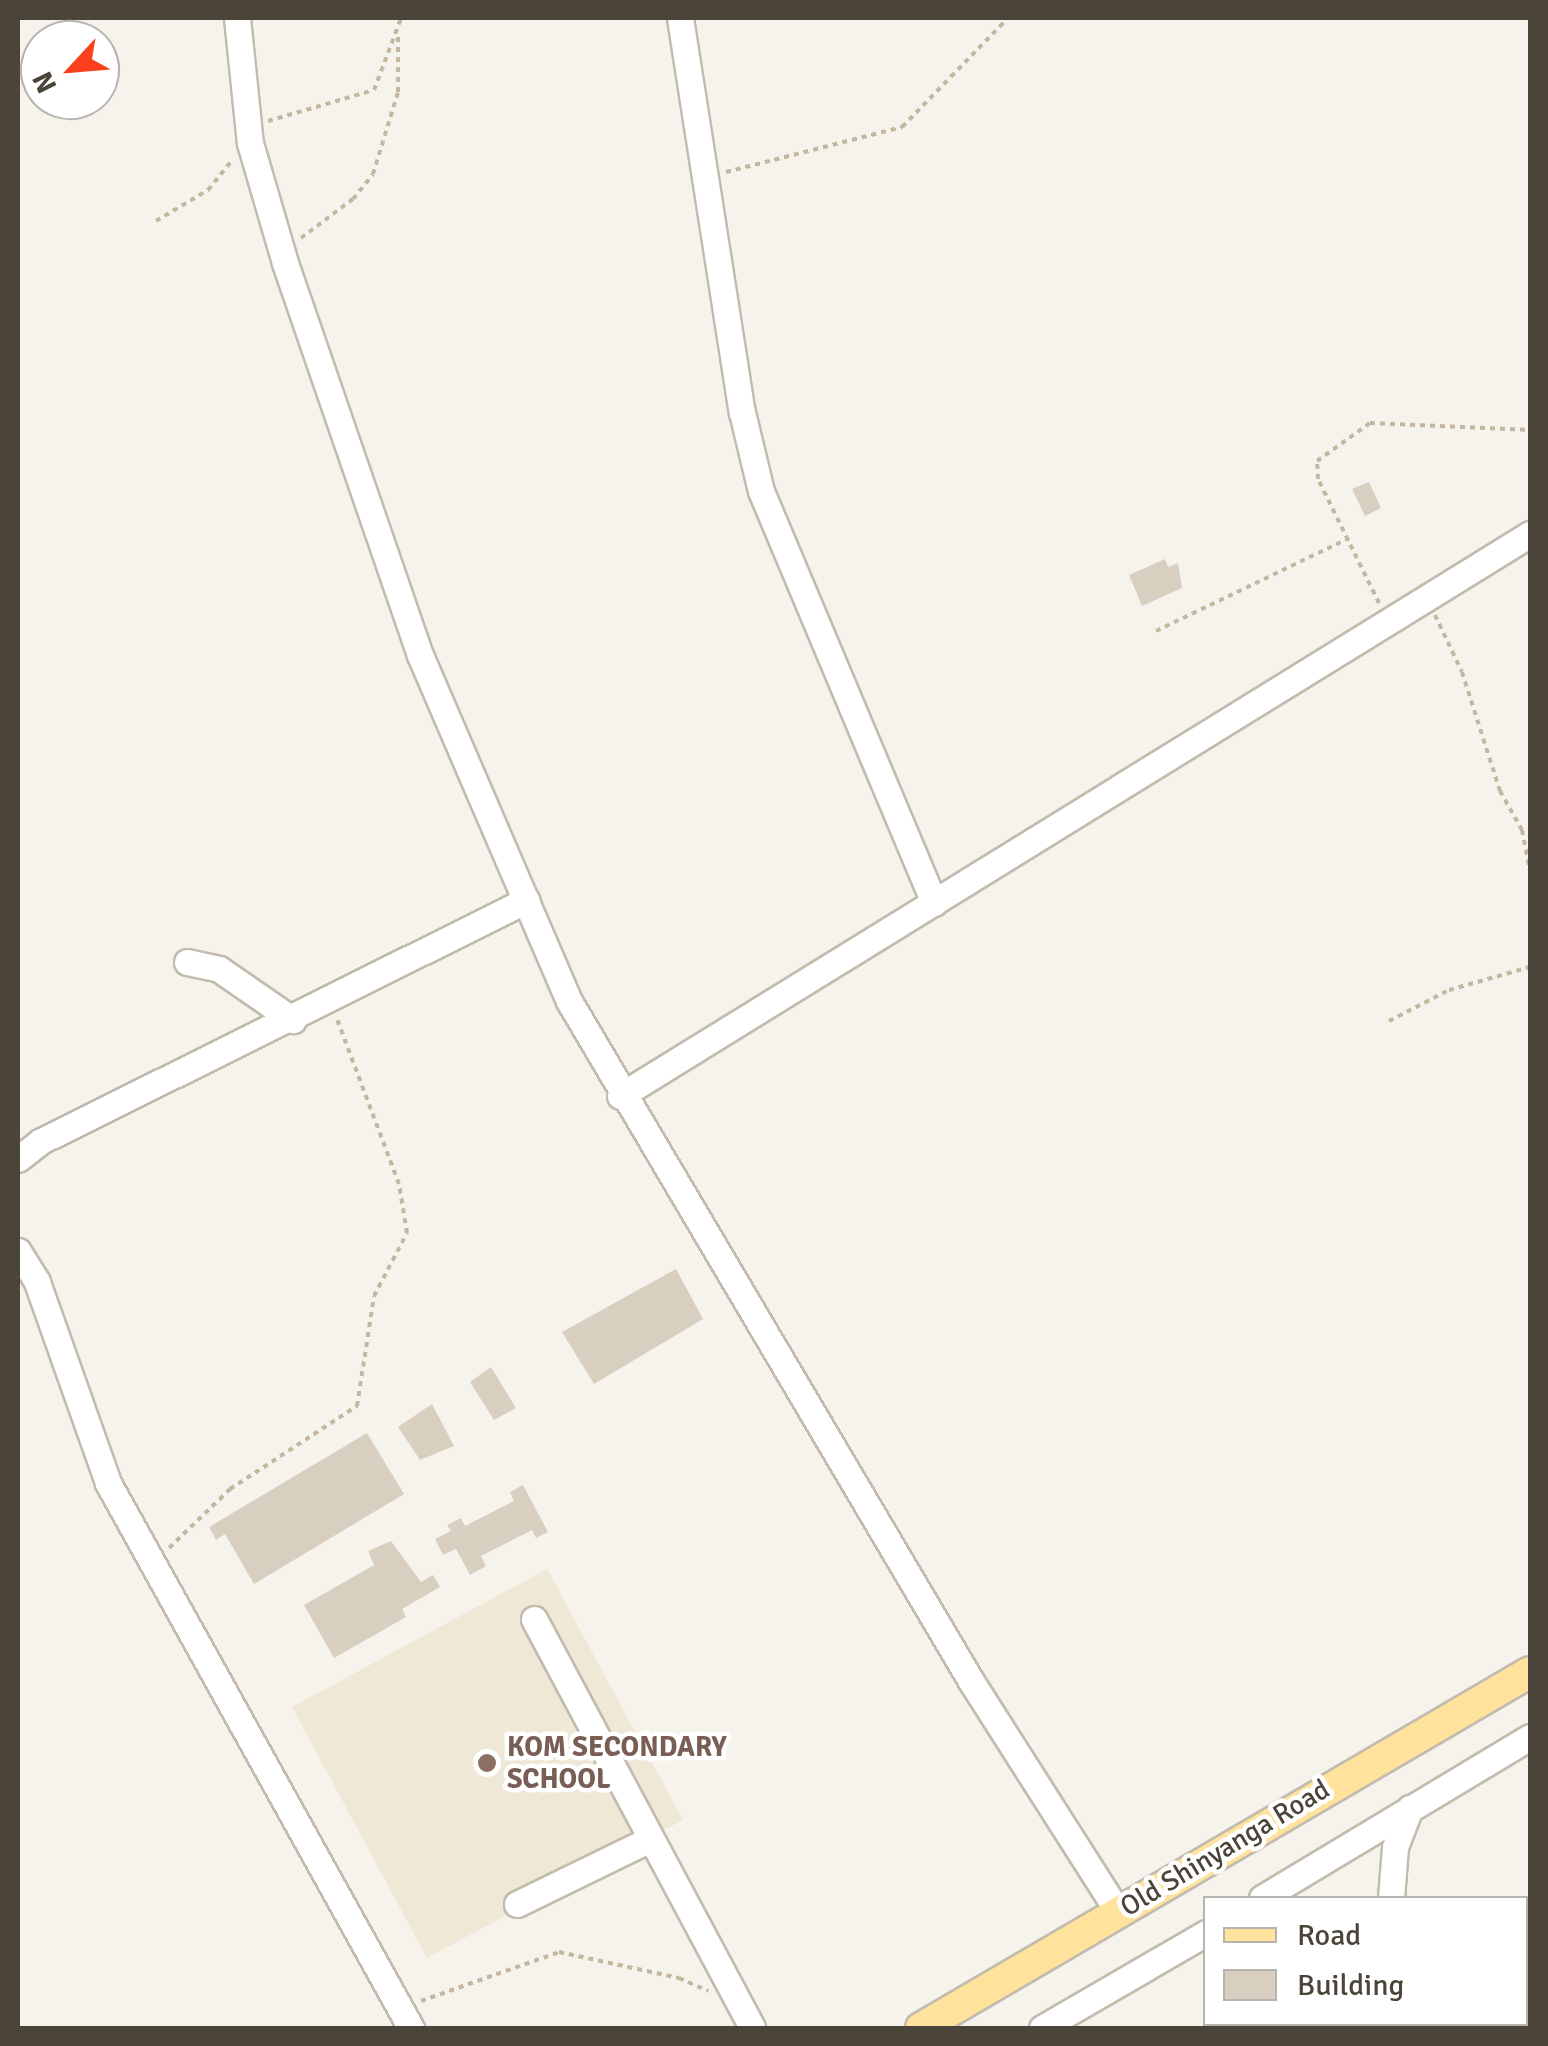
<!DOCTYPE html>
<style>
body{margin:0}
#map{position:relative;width:1548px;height:2046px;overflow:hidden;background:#f6f3ec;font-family:Signika,sans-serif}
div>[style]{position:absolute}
.education>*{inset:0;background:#efe8d6}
.building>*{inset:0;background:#d8cfc1}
.path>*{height:4px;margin-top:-2px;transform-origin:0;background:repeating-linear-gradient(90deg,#c4b79f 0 5px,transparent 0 10px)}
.roads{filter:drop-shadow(2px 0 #c2bbae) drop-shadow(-2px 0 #c2bbae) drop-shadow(0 2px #c2bbae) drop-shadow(0 -2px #c2bbae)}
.minor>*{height:25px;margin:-12.5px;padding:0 12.5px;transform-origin:12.5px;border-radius:12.5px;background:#fff}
.major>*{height:30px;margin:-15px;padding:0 15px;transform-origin:15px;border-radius:15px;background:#ffe39c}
.dots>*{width:28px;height:28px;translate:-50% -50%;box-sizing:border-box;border:5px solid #fff;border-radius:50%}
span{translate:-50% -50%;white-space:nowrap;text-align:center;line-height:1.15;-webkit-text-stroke:9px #fff;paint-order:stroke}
.education-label{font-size:28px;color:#785e54;font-weight:700}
.left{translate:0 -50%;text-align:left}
.street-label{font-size:28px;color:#4b4439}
.frame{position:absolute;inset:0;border:20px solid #4b4439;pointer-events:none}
.legend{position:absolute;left:1203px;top:1896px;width:325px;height:130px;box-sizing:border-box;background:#fff;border:2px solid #b7b4b0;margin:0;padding:12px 18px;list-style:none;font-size:30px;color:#4b4439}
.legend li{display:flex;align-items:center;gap:20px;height:50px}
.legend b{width:50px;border:2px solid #b7b4b0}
.north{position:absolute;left:20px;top:20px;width:100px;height:100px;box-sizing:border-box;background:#fff;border:2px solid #b7b4b0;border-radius:50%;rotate:244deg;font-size:28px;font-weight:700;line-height:40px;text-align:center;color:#4b4439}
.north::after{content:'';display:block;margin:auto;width:35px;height:45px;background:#fc3f1d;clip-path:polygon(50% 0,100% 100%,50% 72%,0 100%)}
</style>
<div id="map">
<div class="education">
<div style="clip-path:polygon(547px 1569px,683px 1820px,427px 1958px,292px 1707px)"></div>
</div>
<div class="building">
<div style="clip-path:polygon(1369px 482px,1381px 508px,1365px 516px,1352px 489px)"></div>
<div style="clip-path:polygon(1165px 559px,1168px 567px,1178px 563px,1182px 588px,1142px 606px,1129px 575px)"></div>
<div style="clip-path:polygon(676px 1269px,703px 1319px,594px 1384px,562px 1332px)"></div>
<div style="clip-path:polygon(491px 1367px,516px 1408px,494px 1420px,470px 1382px)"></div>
<div style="clip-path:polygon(432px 1404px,454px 1446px,420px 1460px,398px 1427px)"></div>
<div style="clip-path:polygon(367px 1433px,404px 1494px,254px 1584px,225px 1534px,216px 1540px,209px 1527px)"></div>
<div style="clip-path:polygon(523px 1485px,548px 1532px,536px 1538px,532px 1530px,481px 1556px,486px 1566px,470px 1575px,456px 1549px,443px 1555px,435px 1539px,451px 1531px,447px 1525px,461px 1518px,465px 1526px,514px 1501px,510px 1492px)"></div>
<div style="clip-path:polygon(391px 1541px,421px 1582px,433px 1575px,440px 1587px,402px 1609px,406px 1617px,334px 1658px,304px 1605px,374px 1565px,368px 1551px)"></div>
</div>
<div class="path">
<div style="left:268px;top:121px;width:110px;rotate:-16.3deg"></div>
<div style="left:374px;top:90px;width:77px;rotate:-69.4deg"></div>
<div style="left:726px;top:172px;width:182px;rotate:-14.3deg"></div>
<div style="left:902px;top:127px;width:152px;rotate:-45.8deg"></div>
<div style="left:156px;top:221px;width:61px;rotate:-30.8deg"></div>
<div style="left:208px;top:190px;width:38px;rotate:-51deg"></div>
<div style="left:301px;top:238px;width:65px;rotate:-36.9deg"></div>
<div style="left:353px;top:199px;width:32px;rotate:-51deg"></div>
<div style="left:373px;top:174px;width:86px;rotate:-73deg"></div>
<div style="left:398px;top:92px;width:57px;rotate:-90deg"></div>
<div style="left:1530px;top:274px;width:52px;rotate:90deg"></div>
<div style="left:1379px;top:603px;width:138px;rotate:-116.2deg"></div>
<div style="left:1318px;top:479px;width:18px;rotate:-93deg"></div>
<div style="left:1317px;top:461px;width:65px;rotate:-35.6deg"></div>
<div style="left:1370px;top:423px;width:160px;rotate:2.5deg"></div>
<div style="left:1435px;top:615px;width:63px;rotate:64.7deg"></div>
<div style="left:1462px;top:672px;width:125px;rotate:72.3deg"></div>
<div style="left:1500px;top:791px;width:45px;rotate:60.6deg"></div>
<div style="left:1522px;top:830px;width:42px;rotate:79deg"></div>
<div style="left:1156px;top:631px;width:214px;rotate:-25.7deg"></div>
<div style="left:1389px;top:1021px;width:68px;rotate:-27.3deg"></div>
<div style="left:1449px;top:990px;width:84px;rotate:-15.9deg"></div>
<div style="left:169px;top:1548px;width:85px;rotate:-44deg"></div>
<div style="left:230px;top:1489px;width:152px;rotate:-33.2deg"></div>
<div style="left:357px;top:1406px;width:111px;rotate:-81.2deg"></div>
<div style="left:374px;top:1296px;width:71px;rotate:-62.4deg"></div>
<div style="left:407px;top:1233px;width:50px;rotate:-99.3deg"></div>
<div style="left:399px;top:1184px;width:179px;rotate:-110.6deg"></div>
<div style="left:421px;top:2001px;width:146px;rotate:-19.5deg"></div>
<div style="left:559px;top:1952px;width:123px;rotate:12.2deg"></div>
<div style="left:679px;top:1978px;width:32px;rotate:24deg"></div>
</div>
<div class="roads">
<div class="minor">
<div style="left:237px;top:18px;width:126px;rotate:84.1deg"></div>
<div style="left:250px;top:143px;width:125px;rotate:73.7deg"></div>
<div style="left:285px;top:263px;width:415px;rotate:71deg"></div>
<div style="left:420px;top:655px;width:377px;rotate:66.7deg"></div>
<div style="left:569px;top:1001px;width:790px;rotate:59.41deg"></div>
<div style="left:971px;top:1681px;width:274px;rotate:57.5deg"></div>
<div style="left:680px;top:18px;width:399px;rotate:81.1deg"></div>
<div style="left:742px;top:412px;width:81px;rotate:76.5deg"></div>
<div style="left:761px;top:491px;width:447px;rotate:67.2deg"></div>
<div style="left:187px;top:962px;width:33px;rotate:12deg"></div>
<div style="left:219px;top:969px;width:90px;rotate:34.6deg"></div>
<div style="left:620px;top:1096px;width:1070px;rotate:-31.7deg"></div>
<div style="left:18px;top:1159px;width:29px;rotate:-38deg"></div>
<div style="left:41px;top:1141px;width:542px;rotate:-26.38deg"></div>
<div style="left:18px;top:1251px;width:36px;rotate:58deg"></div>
<div style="left:37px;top:1282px;width:213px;rotate:70.5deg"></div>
<div style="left:108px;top:1483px;width:624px;rotate:60.93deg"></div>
<div style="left:534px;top:1619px;width:463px;rotate:61.9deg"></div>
<div style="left:1262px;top:1898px;width:313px;rotate:-31deg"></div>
<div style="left:1391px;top:1898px;width:51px;rotate:-85.5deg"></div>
<div style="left:1395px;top:1847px;width:42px;rotate:-69deg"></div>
<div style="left:517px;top:1904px;width:148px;rotate:-26deg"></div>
<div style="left:1266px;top:2024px;width:5px;rotate:53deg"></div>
<div style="left:1423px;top:2024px;width:4px;rotate:76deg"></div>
<div style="left:1042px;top:2028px;width:190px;rotate:-30.1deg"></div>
</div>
<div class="major">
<div style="left:921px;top:2028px;width:705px;rotate:-30.31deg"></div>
</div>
</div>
<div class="dots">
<div style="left:487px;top:1763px;background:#8d6e63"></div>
</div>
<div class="education-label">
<span class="left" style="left:507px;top:1763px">KOM SECONDARY<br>SCHOOL</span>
</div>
<div class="street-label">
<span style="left:1225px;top:1848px;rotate:-31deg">Old Shinyanga Road</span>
</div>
<div class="frame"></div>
<ul class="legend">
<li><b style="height:12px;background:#ffe39c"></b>Road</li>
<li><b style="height:28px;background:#d8cfc1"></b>Building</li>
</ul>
<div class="north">N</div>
</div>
